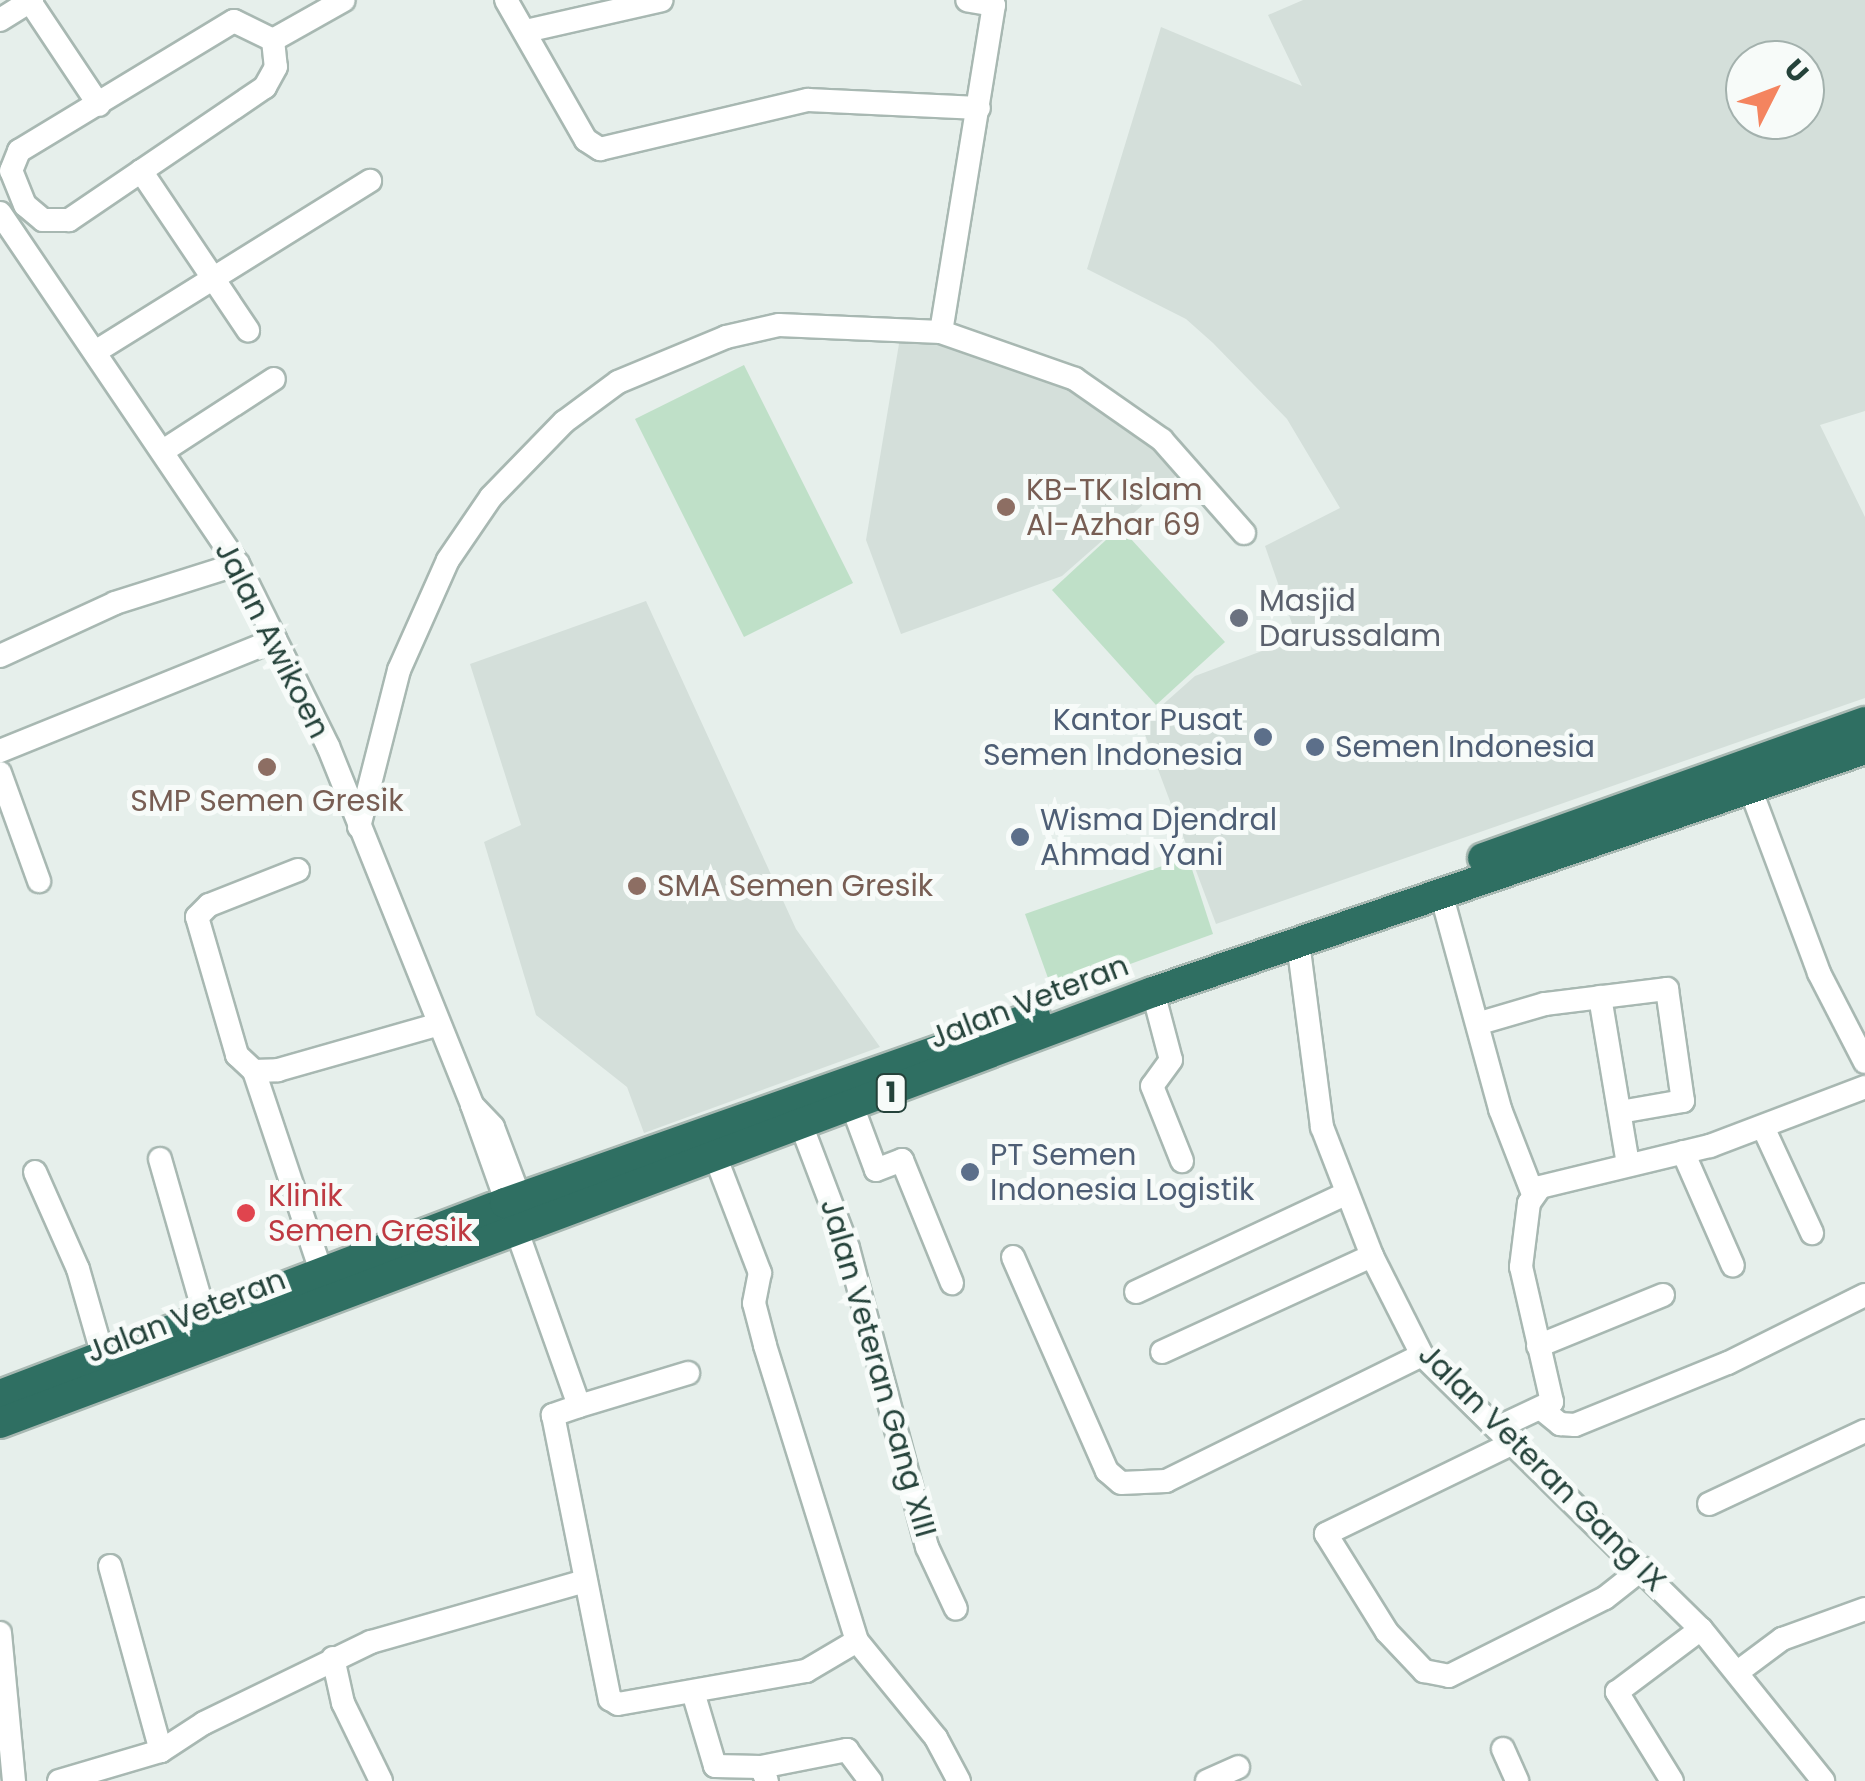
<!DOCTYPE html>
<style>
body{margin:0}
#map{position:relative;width:1865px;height:1781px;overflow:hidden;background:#e6efeb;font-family:Poppins,sans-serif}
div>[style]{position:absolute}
.built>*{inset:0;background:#d4dfda}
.green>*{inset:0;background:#bfe0c8}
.roads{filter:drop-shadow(2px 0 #a8b8b2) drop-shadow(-2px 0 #a8b8b2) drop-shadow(0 2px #a8b8b2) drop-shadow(0 -2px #a8b8b2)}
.minor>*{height:22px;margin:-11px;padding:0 11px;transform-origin:11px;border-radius:11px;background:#fff}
.highway>*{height:30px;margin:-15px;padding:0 15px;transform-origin:15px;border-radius:15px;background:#2f6f62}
.dots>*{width:28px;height:28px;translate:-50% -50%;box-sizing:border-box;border:5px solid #f7fbf9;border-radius:50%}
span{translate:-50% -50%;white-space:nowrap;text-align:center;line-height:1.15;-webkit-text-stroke:10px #f7fbf9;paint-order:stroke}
.shield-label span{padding:2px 8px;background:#f7fbf9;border:2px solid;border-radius:8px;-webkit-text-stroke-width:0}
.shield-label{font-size:28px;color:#24423a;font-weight:700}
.education-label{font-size:30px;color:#785e54}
.left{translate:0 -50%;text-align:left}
.worship-label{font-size:30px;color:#5b616d}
.street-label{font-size:30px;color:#24423a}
.service-label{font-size:30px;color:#4e5e75}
.right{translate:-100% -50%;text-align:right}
.health-label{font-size:30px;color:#be3a42}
.north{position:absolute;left:1725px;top:40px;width:100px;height:100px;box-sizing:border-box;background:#f7fbf9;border:2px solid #a3b1ad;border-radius:50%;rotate:48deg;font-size:28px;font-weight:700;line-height:40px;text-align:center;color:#24423a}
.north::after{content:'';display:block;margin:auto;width:35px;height:45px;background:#f4845f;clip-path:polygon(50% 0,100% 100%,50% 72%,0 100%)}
</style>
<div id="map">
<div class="built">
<div style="clip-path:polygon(evenodd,1303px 0,1865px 0,1865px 411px,1820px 425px,1865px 517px,1865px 698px,1216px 924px,1141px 724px,1195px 676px,1297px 638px,1265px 546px,1340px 508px,1287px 419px,1213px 343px,1186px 319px,1087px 269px,1161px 27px,1302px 86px,1268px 15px,1303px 0,1745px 60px,1805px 60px,1805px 120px,1745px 120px,1745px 60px)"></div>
<div style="clip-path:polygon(900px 338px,961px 346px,1049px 378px,1127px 426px,1178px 474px,1062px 576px,901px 634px,866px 540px)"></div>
<div style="clip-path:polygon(646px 601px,796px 929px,880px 1047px,644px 1133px,627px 1087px,536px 1015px,484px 842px,521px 825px,470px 664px)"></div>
</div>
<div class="green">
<div style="clip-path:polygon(744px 365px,853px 583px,744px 637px,635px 419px)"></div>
<div style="clip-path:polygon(1120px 527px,1225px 642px,1156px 705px,1052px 590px)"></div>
<div style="clip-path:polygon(1188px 857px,1213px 934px,1053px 992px,1025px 914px)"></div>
</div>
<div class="roads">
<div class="minor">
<div style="left:29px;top:0;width:126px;rotate:56.3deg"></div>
<div style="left:506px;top:0;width:161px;rotate:60.3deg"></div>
<div style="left:586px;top:140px;width:17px;rotate:33deg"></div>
<div style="left:600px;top:149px;width:214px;rotate:-13.3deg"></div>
<div style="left:808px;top:100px;width:171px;rotate:2.7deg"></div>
<div style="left:0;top:20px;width:38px;rotate:-32deg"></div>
<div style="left:234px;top:21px;width:43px;rotate:26deg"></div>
<div style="left:273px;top:40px;width:27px;rotate:84deg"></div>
<div style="left:276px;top:67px;width:23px;rotate:119deg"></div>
<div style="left:265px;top:87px;width:237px;rotate:145.8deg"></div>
<div style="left:69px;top:220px;width:26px;rotate:180deg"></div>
<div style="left:43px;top:220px;width:23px;rotate:-140deg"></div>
<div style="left:25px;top:205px;width:37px;rotate:-112deg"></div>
<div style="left:11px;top:171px;width:22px;rotate:-68deg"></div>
<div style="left:19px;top:151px;width:251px;rotate:-31.2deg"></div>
<div style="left:526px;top:31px;width:139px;rotate:-12.8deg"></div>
<div style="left:273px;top:40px;width:81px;rotate:-29.4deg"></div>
<div style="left:141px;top:171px;width:192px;rotate:56.1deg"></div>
<div style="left:0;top:213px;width:424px;rotate:55.9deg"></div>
<div style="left:238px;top:564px;width:203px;rotate:63.7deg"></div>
<div style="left:328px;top:746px;width:387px;rotate:68.1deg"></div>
<div style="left:472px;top:1105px;width:319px;rotate:70.4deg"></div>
<div style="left:579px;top:1406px;width:28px;rotate:161deg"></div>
<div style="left:553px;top:1415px;width:290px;rotate:78.7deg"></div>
<div style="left:610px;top:1699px;width:9px;rotate:32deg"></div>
<div style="left:618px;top:1704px;width:191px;rotate:-10deg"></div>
<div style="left:806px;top:1671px;width:59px;rotate:-30.5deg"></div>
<div style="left:857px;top:1641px;width:310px;rotate:-107.3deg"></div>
<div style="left:765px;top:1345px;width:43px;rotate:-104.7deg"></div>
<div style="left:754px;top:1303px;width:31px;rotate:-79deg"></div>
<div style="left:760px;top:1273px;width:125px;rotate:-111deg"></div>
<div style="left:941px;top:332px;width:331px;rotate:-80.8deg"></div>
<div style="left:994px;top:5px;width:27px;rotate:-170deg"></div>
<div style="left:95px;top:352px;width:324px;rotate:-31.9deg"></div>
<div style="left:163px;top:451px;width:132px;rotate:-33deg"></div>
<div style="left:0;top:656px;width:127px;rotate:-24.7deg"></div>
<div style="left:115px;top:603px;width:129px;rotate:-17.6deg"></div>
<div style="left:0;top:751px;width:297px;rotate:-22deg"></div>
<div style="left:0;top:773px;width:115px;rotate:70.1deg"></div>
<div style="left:1750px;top:788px;width:197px;rotate:69.5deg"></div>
<div style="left:1819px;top:973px;width:100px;rotate:62.7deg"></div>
<div style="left:359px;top:827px;width:162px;rotate:-75.7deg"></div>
<div style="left:399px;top:670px;width:120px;rotate:-66deg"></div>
<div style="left:448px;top:560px;width:76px;rotate:-55.7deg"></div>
<div style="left:491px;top:497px;width:105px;rotate:-45.8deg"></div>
<div style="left:564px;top:422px;width:67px;rotate:-36.5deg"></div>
<div style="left:618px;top:382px;width:117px;rotate:-22.6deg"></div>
<div style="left:726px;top:337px;width:54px;rotate:-12.8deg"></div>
<div style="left:779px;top:325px;width:162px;rotate:2.5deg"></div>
<div style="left:941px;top:332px;width:142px;rotate:19.3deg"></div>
<div style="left:1075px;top:379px;width:106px;rotate:35deg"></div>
<div style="left:1162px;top:440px;width:124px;rotate:48.6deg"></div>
<div style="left:298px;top:870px;width:96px;rotate:158.5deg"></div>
<div style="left:209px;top:905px;width:17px;rotate:135deg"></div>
<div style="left:197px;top:917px;width:144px;rotate:73.8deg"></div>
<div style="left:237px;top:1055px;width:23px;rotate:43deg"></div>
<div style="left:254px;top:1071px;width:24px;rotate:-2deg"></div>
<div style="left:278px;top:1070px;width:164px;rotate:-15.9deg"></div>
<div style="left:1441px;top:893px;width:224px;rotate:74.7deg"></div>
<div style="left:1500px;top:1109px;width:91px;rotate:68.8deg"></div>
<div style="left:1298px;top:942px;width:187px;rotate:82.6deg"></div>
<div style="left:1322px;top:1127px;width:138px;rotate:68.8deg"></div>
<div style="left:1372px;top:1256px;width:111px;rotate:63.2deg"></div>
<div style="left:1422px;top:1355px;width:391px;rotate:44.5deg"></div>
<div style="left:1701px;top:1629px;width:195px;rotate:51.2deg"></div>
<div style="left:1153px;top:992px;width:70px;rotate:75.2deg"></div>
<div style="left:1171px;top:1060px;width:32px;rotate:126deg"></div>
<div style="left:1152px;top:1086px;width:81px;rotate:68.2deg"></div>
<div style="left:1600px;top:997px;width:170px;rotate:80.5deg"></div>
<div style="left:1480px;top:1023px;width:68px;rotate:-16.3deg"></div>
<div style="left:1545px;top:1004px;width:123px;rotate:-7deg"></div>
<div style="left:1667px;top:989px;width:113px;rotate:81.9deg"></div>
<div style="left:1683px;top:1101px;width:64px;rotate:170.1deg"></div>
<div style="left:254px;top:1071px;width:214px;rotate:71.5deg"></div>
<div style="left:472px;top:1105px;width:30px;rotate:46deg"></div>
<div style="left:493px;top:1127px;width:91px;rotate:69.4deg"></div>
<div style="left:853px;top:1108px;width:66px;rotate:69.6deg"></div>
<div style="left:876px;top:1170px;width:28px;rotate:-21deg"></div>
<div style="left:902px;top:1160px;width:133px;rotate:67.9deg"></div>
<div style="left:802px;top:1127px;width:129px;rotate:69.2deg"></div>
<div style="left:848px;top:1248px;width:309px;rotate:75.2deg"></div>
<div style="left:927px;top:1547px;width:68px;rotate:64.9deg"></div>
<div style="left:1763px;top:1127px;width:117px;rotate:65.2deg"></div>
<div style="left:1683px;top:1152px;width:124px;rotate:66.3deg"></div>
<div style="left:160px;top:1159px;width:166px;rotate:74deg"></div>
<div style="left:35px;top:1172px;width:106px;rotate:66.1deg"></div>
<div style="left:78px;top:1269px;width:91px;rotate:74deg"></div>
<div style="left:1013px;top:1257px;width:234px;rotate:66.3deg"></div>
<div style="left:1107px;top:1471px;width:18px;rotate:41deg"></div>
<div style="left:1121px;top:1483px;width:45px;rotate:-2.5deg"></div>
<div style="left:1166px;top:1481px;width:285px;rotate:-26.2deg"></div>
<div style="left:1136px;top:1292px;width:231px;rotate:-25.1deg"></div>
<div style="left:1538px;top:1346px;width:135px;rotate:-22.2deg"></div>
<div style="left:1162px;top:1352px;width:231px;rotate:-24.6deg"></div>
<div style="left:579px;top:1406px;width:114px;rotate:-16.8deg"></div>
<div style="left:1544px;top:1411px;width:21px;rotate:39deg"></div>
<div style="left:1560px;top:1424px;width:15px;rotate:4deg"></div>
<div style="left:1575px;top:1425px;width:165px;rotate:-22.1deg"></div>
<div style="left:1728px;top:1363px;width:153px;rotate:-26.4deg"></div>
<div style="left:1497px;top:1428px;width:61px;rotate:-25.3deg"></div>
<div style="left:1552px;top:1402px;width:139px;rotate:-102.9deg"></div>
<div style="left:1521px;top:1267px;width:64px;rotate:-82.9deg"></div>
<div style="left:1529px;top:1203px;width:19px;rotate:-55deg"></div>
<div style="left:1540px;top:1187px;width:175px;rotate:-13.6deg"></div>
<div style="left:1710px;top:1146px;width:166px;rotate:-20.8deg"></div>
<div style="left:1513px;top:1443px;width:208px;rotate:154.1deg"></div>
<div style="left:1326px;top:1534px;width:115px;rotate:58.1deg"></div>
<div style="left:1387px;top:1632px;width:54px;rotate:46.5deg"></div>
<div style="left:1424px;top:1671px;width:25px;rotate:11deg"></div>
<div style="left:1449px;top:1676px;width:174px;rotate:-26.6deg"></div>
<div style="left:1605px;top:1598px;width:48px;rotate:-38.3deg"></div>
<div style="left:1709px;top:1504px;width:172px;rotate:-25.1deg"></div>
<div style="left:110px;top:1566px;width:192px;rotate:74.6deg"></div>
<div style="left:0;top:1633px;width:149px;rotate:84.6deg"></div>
<div style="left:857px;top:1641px;width:125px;rotate:50.8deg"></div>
<div style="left:936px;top:1738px;width:49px;rotate:61.9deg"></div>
<div style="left:333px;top:1658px;width:46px;rotate:77.5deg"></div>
<div style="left:343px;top:1703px;width:87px;rotate:64deg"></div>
<div style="left:1739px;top:1671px;width:54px;rotate:-36.7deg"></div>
<div style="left:1782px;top:1639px;width:88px;rotate:-19.9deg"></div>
<div style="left:693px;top:1692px;width:77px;rotate:73.4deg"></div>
<div style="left:715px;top:1766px;width:46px;rotate:1.2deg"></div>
<div style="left:761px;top:1767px;width:15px;rotate:67deg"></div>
<div style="left:1503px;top:1749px;width:35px;rotate:66deg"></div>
<div style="left:761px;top:1767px;width:88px;rotate:-11.2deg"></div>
<div style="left:847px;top:1750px;width:39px;rotate:53deg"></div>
<div style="left:59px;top:1781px;width:106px;rotate:-16.4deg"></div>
<div style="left:161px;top:1751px;width:51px;rotate:-33.1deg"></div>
<div style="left:204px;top:1723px;width:186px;rotate:-25.9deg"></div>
<div style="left:371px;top:1642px;width:223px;rotate:-15.9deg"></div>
<div style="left:1207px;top:1781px;width:34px;rotate:-24deg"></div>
<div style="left:1672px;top:1781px;width:105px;rotate:-121.7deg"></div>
<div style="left:1617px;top:1692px;width:105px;rotate:-36.9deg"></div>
</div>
<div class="highway">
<div style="left:1483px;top:858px;width:405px;rotate:-19.6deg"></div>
<div style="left:0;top:1395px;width:540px;rotate:-20.82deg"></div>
<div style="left:505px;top:1203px;width:562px;rotate:-19.43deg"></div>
<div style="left:0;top:1423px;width:1231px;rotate:-20.5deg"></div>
<div style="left:1153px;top:992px;width:752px;rotate:-18.84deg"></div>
</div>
</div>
<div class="dots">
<div style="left:1006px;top:507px;background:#8d6e63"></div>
<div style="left:1239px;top:618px;background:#6b7280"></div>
<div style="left:1263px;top:737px;background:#5c6f8a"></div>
<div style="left:1315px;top:747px;background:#5c6f8a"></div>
<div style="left:267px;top:767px;background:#8d6e63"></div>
<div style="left:1020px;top:837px;background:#5c6f8a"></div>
<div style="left:637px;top:886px;background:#8d6e63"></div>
<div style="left:970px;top:1172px;background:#5c6f8a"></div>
<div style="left:246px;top:1213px;background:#e0444e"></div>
</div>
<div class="shield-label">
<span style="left:891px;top:1093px">1</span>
</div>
<div class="education-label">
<span class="left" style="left:1026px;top:507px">KB-TK Islam<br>Al-Azhar 69</span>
<span style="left:267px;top:801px">SMP Semen Gresik</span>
<span class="left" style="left:657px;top:886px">SMA Semen Gresik</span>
</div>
<div class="worship-label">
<span class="left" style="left:1259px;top:618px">Masjid<br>Darussalam</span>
</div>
<div class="street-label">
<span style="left:272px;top:640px;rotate:63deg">Jalan Awikoen</span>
<span style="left:1029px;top:1002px;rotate:-21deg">Jalan Veteran</span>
<span style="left:186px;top:1316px;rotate:-21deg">Jalan Veteran</span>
<span style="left:878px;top:1368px;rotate:74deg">Jalan Veteran Gang XIII</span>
<span style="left:1542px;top:1468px;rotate:45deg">Jalan Veteran Gang IX</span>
</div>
<div class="service-label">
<span class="right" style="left:1243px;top:737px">Kantor Pusat<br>Semen Indonesia</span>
<span class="left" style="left:1335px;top:747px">Semen Indonesia</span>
<span class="left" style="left:1040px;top:837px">Wisma Djendral<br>Ahmad Yani</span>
<span class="left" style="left:990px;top:1172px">PT Semen<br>Indonesia Logistik</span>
</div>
<div class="health-label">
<span class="left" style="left:268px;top:1213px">Klinik<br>Semen Gresik</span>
</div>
<div class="north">U</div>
</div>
